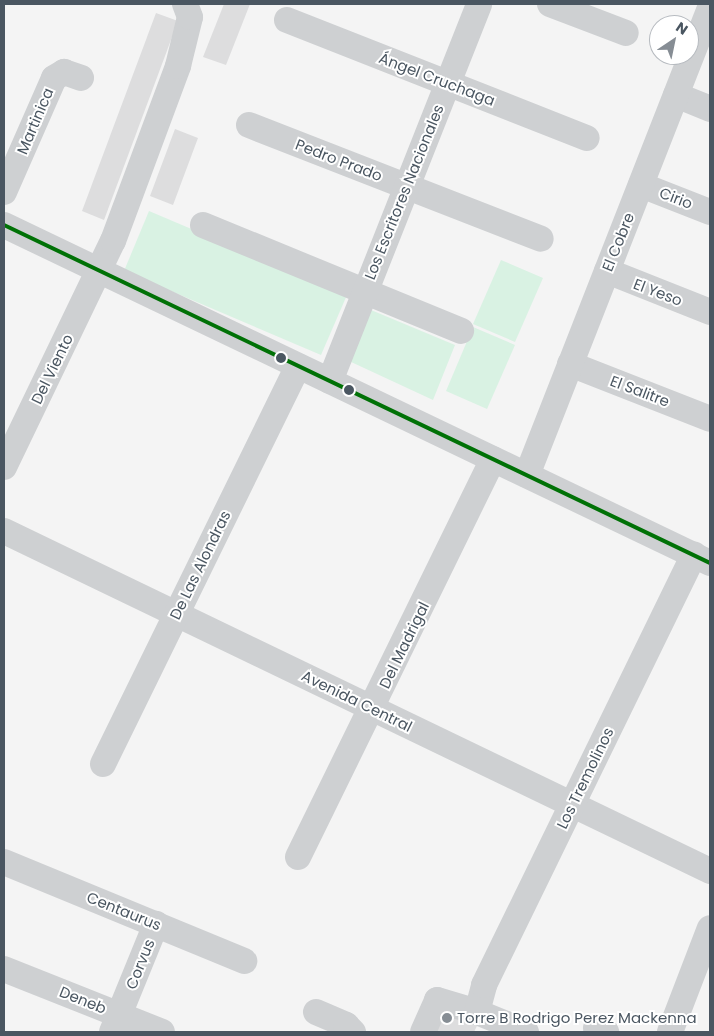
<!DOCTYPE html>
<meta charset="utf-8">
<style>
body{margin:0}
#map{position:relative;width:714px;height:1036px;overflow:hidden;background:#f4f4f4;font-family:Poppins,sans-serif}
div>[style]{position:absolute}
.green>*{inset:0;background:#d9f2e3}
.building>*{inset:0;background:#ddddde}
.minor>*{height:26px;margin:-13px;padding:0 13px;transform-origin:13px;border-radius:13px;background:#ced0d2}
.bus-1>*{height:4px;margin:-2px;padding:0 2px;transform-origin:2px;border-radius:2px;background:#007106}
.dots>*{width:14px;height:14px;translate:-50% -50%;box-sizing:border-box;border:2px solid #fff;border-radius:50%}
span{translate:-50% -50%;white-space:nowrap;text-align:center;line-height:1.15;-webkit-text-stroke:4px #fff;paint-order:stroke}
.street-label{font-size:15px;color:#4a5661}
.poi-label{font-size:15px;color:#4a5661}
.left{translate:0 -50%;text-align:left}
.frame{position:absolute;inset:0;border:5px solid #4a5661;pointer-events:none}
.north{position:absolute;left:649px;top:15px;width:50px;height:50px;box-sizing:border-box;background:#fff;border:1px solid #b7bbc0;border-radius:50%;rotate:34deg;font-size:14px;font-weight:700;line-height:20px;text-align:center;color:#4a5661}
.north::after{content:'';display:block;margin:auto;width:18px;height:22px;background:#868d94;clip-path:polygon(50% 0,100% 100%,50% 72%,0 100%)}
</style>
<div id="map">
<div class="green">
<div style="clip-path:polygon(149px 211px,347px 295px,321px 355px,124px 271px)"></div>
<div style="clip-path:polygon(501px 260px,543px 278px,515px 342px,473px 324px)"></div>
<div style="clip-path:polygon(371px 310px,455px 345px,433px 400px,349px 361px)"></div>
<div style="clip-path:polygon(473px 327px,515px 345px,487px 409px,446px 391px)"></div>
</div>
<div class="building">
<div style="clip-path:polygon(224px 4px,250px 4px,226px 65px,203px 57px)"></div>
<div style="clip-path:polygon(156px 13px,178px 21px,104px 220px,82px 211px)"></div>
<div style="clip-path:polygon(175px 129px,198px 138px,173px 205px,150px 196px)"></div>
<div style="clip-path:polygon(440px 1011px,477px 1026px,474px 1032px,431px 1032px)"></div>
</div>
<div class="minor">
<div style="left:550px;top:4px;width:81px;rotate:20.9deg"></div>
<div style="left:287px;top:20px;width:322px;rotate:21.5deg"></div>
<div style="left:676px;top:95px;width:37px;rotate:22deg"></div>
<div style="left:249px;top:125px;width:313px;rotate:21.3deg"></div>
<div style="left:641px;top:185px;width:74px;rotate:21.4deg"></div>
<div style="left:4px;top:192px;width:124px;rotate:-66.3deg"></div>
<div style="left:54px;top:78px;width:12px;rotate:-31deg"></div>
<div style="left:64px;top:72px;width:18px;rotate:19deg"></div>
<div style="left:4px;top:225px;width:783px;rotate:25.58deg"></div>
<div style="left:203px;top:225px;width:279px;rotate:22.3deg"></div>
<div style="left:607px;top:271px;width:111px;rotate:21.7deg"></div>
<div style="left:570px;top:364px;width:150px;rotate:21.4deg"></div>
<div style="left:330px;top:381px;width:405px;rotate:-68.4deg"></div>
<div style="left:4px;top:467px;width:251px;rotate:-64.3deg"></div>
<div style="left:113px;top:241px;width:187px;rotate:-69.6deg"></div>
<div style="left:178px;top:66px;width:50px;rotate:-76.2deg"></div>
<div style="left:190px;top:17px;width:14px;rotate:-111deg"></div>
<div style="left:527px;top:475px;width:502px;rotate:-68.6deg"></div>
<div style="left:4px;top:531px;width:784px;rotate:25.71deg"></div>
<div style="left:103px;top:764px;width:443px;rotate:-63.9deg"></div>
<div style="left:298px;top:857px;width:443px;rotate:-63.9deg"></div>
<div style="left:4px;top:862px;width:260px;rotate:22.4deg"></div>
<div style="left:4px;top:969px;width:170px;rotate:21.7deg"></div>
<div style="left:316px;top:1012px;width:33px;rotate:23deg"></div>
<div style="left:346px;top:1025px;width:10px;rotate:45deg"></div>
<div style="left:596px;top:1028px;width:11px;rotate:22deg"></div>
<div style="left:112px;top:1032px;width:117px;rotate:-67.8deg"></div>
<div style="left:423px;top:1032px;width:35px;rotate:-66deg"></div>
<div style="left:437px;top:1000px;width:42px;rotate:16.7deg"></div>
<div style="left:526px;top:1032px;width:53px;rotate:-157.8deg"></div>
<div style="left:477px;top:1012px;width:28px;rotate:-75deg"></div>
<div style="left:484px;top:985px;width:479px;rotate:-64deg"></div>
<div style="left:670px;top:1032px;width:111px;rotate:-69deg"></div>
</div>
<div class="bus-1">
<div style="left:4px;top:225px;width:783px;rotate:25.58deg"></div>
</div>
<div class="dots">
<div style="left:281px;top:358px;background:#4a5661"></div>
<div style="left:349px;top:390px;background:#4a5661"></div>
<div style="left:447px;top:1018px;background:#868d94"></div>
</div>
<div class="street-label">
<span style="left:437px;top:79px;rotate:21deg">Ángel Cruchaga</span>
<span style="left:35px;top:121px;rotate:-67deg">Martinica</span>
<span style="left:339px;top:160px;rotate:21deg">Pedro Prado</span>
<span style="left:404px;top:192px;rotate:-68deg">Los Escritores Nacionales</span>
<span style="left:676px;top:198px;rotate:21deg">Cirio</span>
<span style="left:618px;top:242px;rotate:-68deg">El Cobre</span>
<span style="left:658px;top:292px;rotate:21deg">El Yeso</span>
<span style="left:52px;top:369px;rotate:-64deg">Del Viento</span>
<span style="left:640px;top:391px;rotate:21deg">El Salitre</span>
<span style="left:200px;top:565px;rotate:-64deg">De Las Alondras</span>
<span style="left:404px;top:645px;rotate:-64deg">Del Madrigal</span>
<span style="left:357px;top:701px;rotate:26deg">Avenida Central</span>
<span style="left:585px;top:778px;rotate:-64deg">Los Tremolinos</span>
<span style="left:124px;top:911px;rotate:22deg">Centaurus</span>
<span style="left:140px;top:964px;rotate:-68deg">Corvus</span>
<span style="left:83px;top:1000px;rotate:22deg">Deneb</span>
</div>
<div class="poi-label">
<span class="left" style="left:457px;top:1018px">Torre B Rodrigo Perez Mackenna</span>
</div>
<div class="frame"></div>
<div class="north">N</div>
</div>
